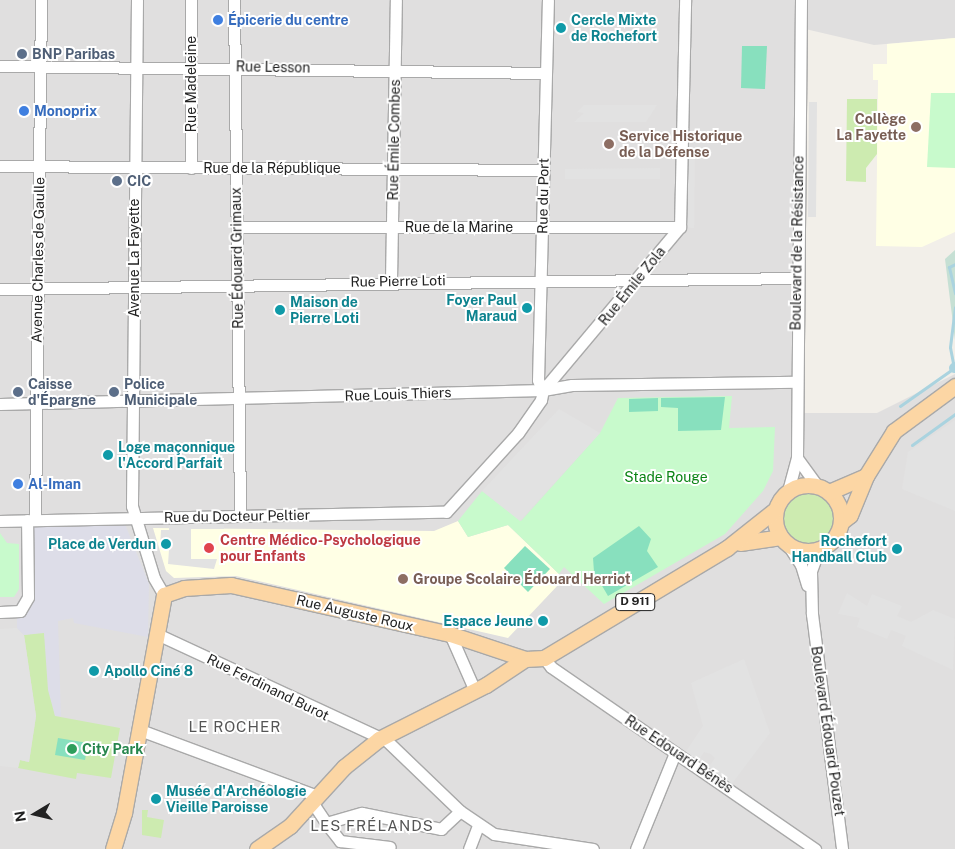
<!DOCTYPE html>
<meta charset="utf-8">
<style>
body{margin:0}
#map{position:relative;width:955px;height:849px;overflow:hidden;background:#f2efe9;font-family:"Public Sans",sans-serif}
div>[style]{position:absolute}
.residential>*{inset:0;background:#e0dfdf}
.education>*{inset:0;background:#ffffe5}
.grass>*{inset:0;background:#cdebb0}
.round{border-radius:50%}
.wetland>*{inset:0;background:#c6e0d4}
.park>*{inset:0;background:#c8facc}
.pitch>*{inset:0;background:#88e0be}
.parking>*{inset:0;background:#e2e2e2}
.plaza>*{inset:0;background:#dddde8}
.stream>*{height:3px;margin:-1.5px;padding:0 1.5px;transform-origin:1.5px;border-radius:1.5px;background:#aad3df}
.canal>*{height:10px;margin:-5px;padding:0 5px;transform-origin:5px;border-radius:5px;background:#aad3df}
.roads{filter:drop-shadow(1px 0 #a9a9a9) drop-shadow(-1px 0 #a9a9a9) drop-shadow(0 1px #a9a9a9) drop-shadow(0 -1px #a9a9a9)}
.minor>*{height:11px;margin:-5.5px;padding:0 5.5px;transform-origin:5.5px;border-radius:5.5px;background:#fff}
.major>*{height:15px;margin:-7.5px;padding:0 7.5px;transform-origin:7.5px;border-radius:7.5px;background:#fcd6a4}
.major>.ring{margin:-7.5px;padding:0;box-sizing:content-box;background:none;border:15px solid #fcd6a4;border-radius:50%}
.dots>*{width:14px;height:14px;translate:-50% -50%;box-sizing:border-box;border:2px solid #fff;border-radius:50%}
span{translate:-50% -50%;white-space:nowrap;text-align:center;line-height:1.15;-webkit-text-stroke:4px #fff;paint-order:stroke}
.shield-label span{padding:1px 4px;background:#fff;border:1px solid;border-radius:4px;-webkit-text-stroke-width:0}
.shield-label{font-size:12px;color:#222;font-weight:700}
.shop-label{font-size:14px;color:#366cbe;font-weight:700}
.left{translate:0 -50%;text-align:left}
.culture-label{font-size:14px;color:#0d838f;font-weight:700}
.right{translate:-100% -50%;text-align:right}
.service-label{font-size:14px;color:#4e5e75;font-weight:700}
.street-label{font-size:14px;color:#222}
.education-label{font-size:14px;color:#785e54;font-weight:700}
.park-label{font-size:14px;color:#0c8416}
.health-label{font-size:14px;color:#be3a42;font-weight:700}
.leisure-label{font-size:14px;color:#27864d;font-weight:700}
.neighbourhood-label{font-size:15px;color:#555;letter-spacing:1px}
.north{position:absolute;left:10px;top:789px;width:50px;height:50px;-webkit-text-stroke:4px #fff;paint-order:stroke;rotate:261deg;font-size:14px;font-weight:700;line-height:20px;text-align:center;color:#222}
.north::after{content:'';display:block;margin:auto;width:18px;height:22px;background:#222;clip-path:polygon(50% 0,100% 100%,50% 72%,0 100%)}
</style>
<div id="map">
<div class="residential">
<div style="clip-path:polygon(0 0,955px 0,955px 38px,874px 45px,801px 28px,796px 413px,877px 413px,955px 374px,955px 849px,0 849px)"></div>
</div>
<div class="education">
<div style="clip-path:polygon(955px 38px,955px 232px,922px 247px,876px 246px,878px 80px,873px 80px,873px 64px,887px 64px,887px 44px)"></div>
<div style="clip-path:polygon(458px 521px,468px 537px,508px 525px,559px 574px,560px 583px,508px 638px,236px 576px,174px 578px,166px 571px,153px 528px,434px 531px)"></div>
</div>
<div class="grass">
<div style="clip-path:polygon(847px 99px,877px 99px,877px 154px,866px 168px,866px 182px,846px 181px)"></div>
<div class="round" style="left:780px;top:489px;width:56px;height:56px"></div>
<div style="clip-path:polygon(44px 632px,55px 716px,120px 728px,111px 778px,77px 773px,76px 779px,18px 768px,20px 760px,29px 762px,36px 716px,24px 635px)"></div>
<div style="clip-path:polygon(142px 810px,148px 810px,147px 817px,164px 820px,161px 838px,142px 835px)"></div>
</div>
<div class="wetland">
<div style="clip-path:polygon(955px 250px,955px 340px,945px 259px)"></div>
</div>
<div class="park">
<div style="clip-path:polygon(931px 93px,955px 93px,955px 168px,927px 167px)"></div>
<div style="clip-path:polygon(732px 396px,729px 428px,775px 427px,773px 471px,763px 491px,725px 534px,604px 604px,564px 567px,559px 574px,508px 525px,468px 537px,458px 521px,482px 491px,521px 521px,600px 433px,618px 398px)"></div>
<div style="clip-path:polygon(0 533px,7px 543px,19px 544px,19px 589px,14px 597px,0 597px)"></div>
</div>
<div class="pitch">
<div style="clip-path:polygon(742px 46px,767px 46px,765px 89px,741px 88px)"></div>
<div style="clip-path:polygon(725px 397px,721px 430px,678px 431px,678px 408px,661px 407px,661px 398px)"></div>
<div style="clip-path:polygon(658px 398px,658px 411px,629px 412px,629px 399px)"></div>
<div style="clip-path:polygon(639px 526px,651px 539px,647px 551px,658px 567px,608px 596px,594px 572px,593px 558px)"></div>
<div style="clip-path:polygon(525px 546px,550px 569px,528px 592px,504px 568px)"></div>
<div style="clip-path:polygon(58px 738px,88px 743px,85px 760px,55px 755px)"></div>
</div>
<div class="parking">
<div style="clip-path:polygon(809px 102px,817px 102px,816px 217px,808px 217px)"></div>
<div style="clip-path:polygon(584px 105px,657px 105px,646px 122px,574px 122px,584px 113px,577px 112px)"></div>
<div style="clip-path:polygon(682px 151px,695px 151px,694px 228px,680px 227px)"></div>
<div style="clip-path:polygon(660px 168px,660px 179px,565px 179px,565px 169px)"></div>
<div style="clip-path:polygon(559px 409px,600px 433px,520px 521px,482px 491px)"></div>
<div style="clip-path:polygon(955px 420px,955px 511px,902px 489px,908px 452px)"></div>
<div style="clip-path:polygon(169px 521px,224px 521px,224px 529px,191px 529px,191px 559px,217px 559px,214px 569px,168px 564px,169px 549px,160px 548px,161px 530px,169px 530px)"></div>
<div style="clip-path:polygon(847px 593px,867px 606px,872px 594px,902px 606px,897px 616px,911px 622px,933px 610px,955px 619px,953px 670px,902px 646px,906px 636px,891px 630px,887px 639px,857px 627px,860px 618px,838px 614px)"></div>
<div style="clip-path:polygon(17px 628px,24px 635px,36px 716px,29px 762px,20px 760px,18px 768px,0 766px,0 629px)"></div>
<div style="clip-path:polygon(744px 659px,770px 733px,731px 785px,708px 768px,715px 758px,711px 754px,704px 752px,698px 761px,685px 753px,703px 726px,691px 683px)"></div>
</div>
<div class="plaza">
<div style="clip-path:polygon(27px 523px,125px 524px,149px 584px,148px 637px,74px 623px,73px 618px,58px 621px,61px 716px,55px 716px,48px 690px,44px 633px,24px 635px,17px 628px,17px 611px,28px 596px)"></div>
</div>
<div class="stream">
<div style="left:955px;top:264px;width:7px;rotate:153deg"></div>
<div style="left:949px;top:267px;width:27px;rotate:77deg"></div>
<div style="left:900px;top:406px;width:66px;rotate:-35.1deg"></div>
<div style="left:954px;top:368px;width:21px;rotate:-101deg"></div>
<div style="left:950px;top:347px;width:40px;rotate:-82.9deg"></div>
<div style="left:912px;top:445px;width:53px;rotate:-35.8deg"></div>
</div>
<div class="canal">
<div style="left:954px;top:368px;width:1px;rotate:-45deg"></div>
</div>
<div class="roads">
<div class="minor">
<div style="left:137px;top:0;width:506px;rotate:90.57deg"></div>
<div style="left:132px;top:506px;width:75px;rotate:73deg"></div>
<div style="left:154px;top:578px;width:20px;rotate:60deg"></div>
<div style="left:191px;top:0;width:168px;rotate:90deg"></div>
<div style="left:234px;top:0;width:516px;rotate:89.33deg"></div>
<div style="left:0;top:66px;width:546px;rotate:0.73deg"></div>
<div style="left:0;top:166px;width:543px;rotate:0.42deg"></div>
<div style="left:237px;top:227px;width:443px"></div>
<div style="left:391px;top:280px;width:280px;rotate:-89deg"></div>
<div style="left:0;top:289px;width:797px;rotate:-0.79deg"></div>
<div style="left:543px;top:390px;width:11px;rotate:-117deg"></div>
<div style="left:538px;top:380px;width:380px;rotate:-88.5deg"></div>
<div style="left:0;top:404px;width:543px;rotate:-1.48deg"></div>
<div style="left:543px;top:390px;width:29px;rotate:-10deg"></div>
<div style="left:572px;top:385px;width:224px;rotate:-0.8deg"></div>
<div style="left:797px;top:458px;width:34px;rotate:54deg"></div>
<div style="left:788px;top:491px;width:34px;rotate:-75deg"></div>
<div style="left:797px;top:458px;width:458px;rotate:-89.5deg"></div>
<div style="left:35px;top:520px;width:520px;rotate:-89.34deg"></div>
<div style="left:0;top:521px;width:446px;rotate:-1.2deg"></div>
<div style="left:446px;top:512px;width:107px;rotate:-47.7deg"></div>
<div style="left:518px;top:433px;width:40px;rotate:-55.1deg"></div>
<div style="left:541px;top:400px;width:10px;rotate:-79deg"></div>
<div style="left:543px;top:390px;width:213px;rotate:-50deg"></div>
<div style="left:680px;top:227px;width:227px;rotate:-88.7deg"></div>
<div style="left:788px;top:545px;width:24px;rotate:57deg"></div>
<div style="left:801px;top:565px;width:21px;rotate:73deg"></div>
<div style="left:819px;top:549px;width:23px;rotate:110deg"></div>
<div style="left:811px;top:571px;width:43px;rotate:88.7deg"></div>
<div style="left:812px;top:614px;width:237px;rotate:82.7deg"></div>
<div style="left:0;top:612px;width:20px;rotate:-3deg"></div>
<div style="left:20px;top:611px;width:16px;rotate:-60deg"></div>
<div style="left:28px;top:597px;width:77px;rotate:-90.7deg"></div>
<div style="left:157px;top:634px;width:254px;rotate:24.9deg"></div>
<div style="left:387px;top:741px;width:101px;rotate:43.8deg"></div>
<div style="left:460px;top:811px;width:41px;rotate:34.1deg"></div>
<div style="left:494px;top:834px;width:100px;rotate:8.6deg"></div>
<div style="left:450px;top:634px;width:62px;rotate:66.3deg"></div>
<div style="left:544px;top:658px;width:11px;rotate:52deg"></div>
<div style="left:551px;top:667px;width:321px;rotate:34.6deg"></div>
<div style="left:140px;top:730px;width:189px;rotate:20.4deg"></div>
<div style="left:312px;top:802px;width:25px;rotate:56deg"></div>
<div style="left:326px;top:823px;width:37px;rotate:-16deg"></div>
<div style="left:362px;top:813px;width:81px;rotate:11.4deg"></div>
<div style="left:441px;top:829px;width:26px;rotate:-43deg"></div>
<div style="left:326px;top:823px;width:23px;rotate:52deg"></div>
<div style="left:340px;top:841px;width:50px;rotate:6.8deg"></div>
<div style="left:469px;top:849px;width:26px;rotate:-69deg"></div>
<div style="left:636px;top:849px;width:104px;rotate:-67.9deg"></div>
</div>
<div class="major">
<div class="ring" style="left:775px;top:485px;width:51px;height:51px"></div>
<div style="left:829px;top:492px;width:40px;rotate:-23.4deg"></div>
<div style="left:841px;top:522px;width:11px;rotate:-38deg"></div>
<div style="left:850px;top:515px;width:42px;rotate:-67.7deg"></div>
<div style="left:866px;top:476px;width:53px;rotate:-58.1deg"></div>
<div style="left:894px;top:431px;width:76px;rotate:-36.4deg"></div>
<div style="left:740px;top:543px;width:41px;rotate:-8.3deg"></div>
<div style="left:113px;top:849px;width:38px;rotate:-73deg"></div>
<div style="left:124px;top:813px;width:222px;rotate:-79.6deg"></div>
<div style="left:164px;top:595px;width:21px;rotate:-19deg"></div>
<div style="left:184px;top:588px;width:47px;rotate:-3.7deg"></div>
<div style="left:231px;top:585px;width:224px;rotate:12.6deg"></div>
<div style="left:450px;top:634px;width:79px;rotate:18.4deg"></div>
<div style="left:525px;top:659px;width:19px;rotate:-3deg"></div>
<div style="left:544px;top:658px;width:214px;rotate:-31deg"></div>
<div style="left:727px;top:548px;width:61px;rotate:-38.4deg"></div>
<div style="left:257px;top:849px;width:40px;rotate:-34.9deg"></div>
<div style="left:290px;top:826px;width:80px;rotate:-47.5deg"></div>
<div style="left:344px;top:767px;width:45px;rotate:-38.7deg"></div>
<div style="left:379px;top:739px;width:120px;rotate:-26.8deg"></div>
<div style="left:486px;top:685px;width:47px;rotate:-33.7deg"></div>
</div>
</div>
<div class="dots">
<div style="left:218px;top:20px;background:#3f7fe0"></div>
<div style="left:561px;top:28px;background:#0f9aa8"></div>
<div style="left:22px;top:54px;background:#5c6f8a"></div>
<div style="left:24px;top:111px;background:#3f7fe0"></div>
<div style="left:916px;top:127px;background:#8d6e63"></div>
<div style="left:609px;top:144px;background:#8d6e63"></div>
<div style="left:117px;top:181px;background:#5c6f8a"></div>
<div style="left:527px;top:308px;background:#0f9aa8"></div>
<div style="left:280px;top:310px;background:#0f9aa8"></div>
<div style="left:18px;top:392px;background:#5c6f8a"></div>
<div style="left:114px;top:392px;background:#5c6f8a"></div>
<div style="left:108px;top:455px;background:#0f9aa8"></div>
<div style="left:18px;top:484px;background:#3f7fe0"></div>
<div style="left:166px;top:544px;background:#0f9aa8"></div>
<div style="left:209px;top:548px;background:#e0444e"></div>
<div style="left:897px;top:549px;background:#0f9aa8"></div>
<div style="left:403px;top:579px;background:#8d6e63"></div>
<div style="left:543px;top:621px;background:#0f9aa8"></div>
<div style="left:94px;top:671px;background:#0f9aa8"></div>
<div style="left:72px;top:749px;background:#2e9e5b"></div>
<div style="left:156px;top:799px;background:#0f9aa8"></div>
</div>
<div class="shield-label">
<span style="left:635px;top:602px">D 911</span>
</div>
<div class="shop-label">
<span class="left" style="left:228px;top:20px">Épicerie du centre</span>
<span class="left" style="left:34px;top:111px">Monoprix</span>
<span class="left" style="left:28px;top:484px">Al-Iman</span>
</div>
<div class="culture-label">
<span class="left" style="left:571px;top:28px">Cercle Mixte<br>de Rochefort</span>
<span class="right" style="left:517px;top:308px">Foyer Paul<br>Maraud</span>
<span class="left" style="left:290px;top:310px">Maison de<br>Pierre Loti</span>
<span class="left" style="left:118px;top:455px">Loge maçonnique<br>l'Accord Parfait</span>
<span class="right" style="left:887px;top:549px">Rochefort<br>Handball Club</span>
<span class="right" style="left:156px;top:544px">Place de Verdun</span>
<span class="right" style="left:533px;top:621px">Espace Jeune</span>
<span class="left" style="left:104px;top:671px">Apollo Ciné 8</span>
<span class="left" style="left:166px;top:799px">Musée d'Archéologie<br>Vieille Paroisse</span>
</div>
<div class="service-label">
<span class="left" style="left:32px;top:54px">BNP Paribas</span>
<span class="left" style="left:127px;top:181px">CIC</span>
<span class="left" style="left:28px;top:392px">Caisse<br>d'Épargne</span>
<span class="left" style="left:124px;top:392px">Police<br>Municipale</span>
</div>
<div class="street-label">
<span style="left:273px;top:67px;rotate:1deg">Rue Lesson</span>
<span style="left:191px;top:84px;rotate:-90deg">Rue Madeleine</span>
<span style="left:394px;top:140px;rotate:-89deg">Rue Émile Combes</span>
<span style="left:272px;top:168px">Rue de la République</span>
<span style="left:543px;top:196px;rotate:-89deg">Rue du Port</span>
<span style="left:459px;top:227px">Rue de la Marine</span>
<span style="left:797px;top:243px;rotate:-89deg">Boulevard de la Résistance</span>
<span style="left:134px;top:258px;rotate:-90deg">Avenue La Fayette</span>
<span style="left:237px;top:258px;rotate:-91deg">Rue Édouard Grimaux</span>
<span style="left:38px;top:260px;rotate:-89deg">Avenue Charles de Gaulle</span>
<span style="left:398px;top:281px;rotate:-1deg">Rue Pierre Loti</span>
<span style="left:632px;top:286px;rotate:-51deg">Rue Émile Zola</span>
<span style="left:398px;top:394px;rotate:-2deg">Rue Louis Thiers</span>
<span style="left:237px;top:516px;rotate:-1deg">Rue du Docteur Peltier</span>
<span style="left:355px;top:613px;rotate:13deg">Rue Auguste Roux</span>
<span style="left:268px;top:687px;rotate:26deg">Rue Ferdinand Burot</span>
<span style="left:828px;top:731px;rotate:82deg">Boulevard Édouard Pouzet</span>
<span style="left:679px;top:754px;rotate:34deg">Rue Edouard Bénès</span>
</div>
<div class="education-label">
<span class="right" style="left:906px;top:127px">Collège<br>La Fayette</span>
<span class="left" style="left:619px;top:144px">Service Historique<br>de la Défense</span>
<span class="left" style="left:413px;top:579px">Groupe Scolaire Édouard Herriot</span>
</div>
<div class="park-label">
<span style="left:666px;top:477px">Stade Rouge</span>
</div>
<div class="health-label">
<span class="left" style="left:220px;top:548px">Centre Médico-Psychologique<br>pour Enfants</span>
</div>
<div class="leisure-label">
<span class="left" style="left:82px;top:749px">City Park</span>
</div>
<div class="neighbourhood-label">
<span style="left:235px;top:727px">LE ROCHER</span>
<span style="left:372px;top:826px">LES FRÉLANDS</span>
</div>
<div class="north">N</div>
</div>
